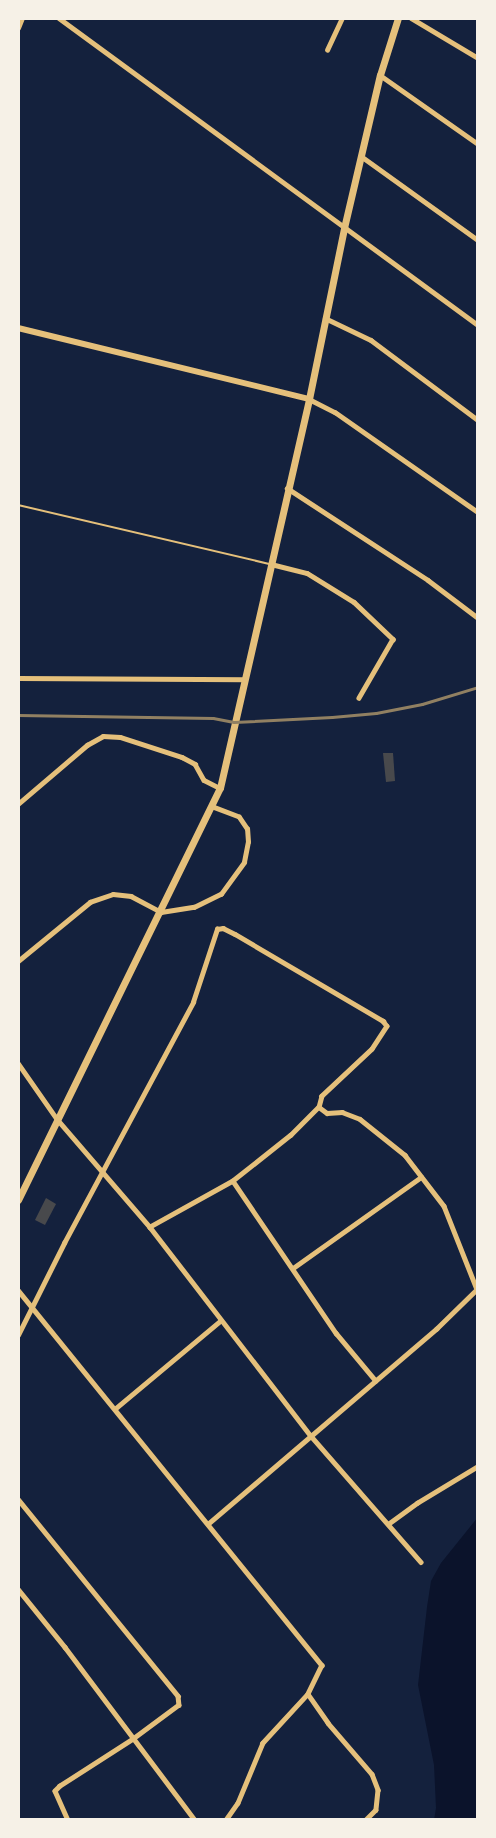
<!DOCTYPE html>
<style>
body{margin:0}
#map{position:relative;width:496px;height:1838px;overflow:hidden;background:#14213d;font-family:Bitter,serif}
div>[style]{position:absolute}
.water>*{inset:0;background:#0b132b}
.building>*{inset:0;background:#48494c}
.service>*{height:2px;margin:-1px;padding:0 1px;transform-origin:1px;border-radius:1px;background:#e5c07b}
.minor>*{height:4.5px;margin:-2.25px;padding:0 2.25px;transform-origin:2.25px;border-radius:2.25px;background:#e5c07b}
.tertiary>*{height:6px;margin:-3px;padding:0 3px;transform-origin:3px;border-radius:3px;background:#e5c07b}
.secondary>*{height:7px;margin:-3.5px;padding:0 3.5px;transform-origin:3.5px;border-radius:3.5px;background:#e5c07b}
.rail>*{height:3px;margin:-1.5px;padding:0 1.5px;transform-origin:1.5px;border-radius:1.5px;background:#918062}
span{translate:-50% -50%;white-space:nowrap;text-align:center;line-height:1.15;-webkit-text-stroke:4.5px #f6f1e7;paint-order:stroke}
.frame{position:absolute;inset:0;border:20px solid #f6f1e7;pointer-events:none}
</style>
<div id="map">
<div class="water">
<div style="clip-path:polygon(478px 1517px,478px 1820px,434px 1820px,436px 1808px,434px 1765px,418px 1685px,427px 1607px,431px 1581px,441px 1563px)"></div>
</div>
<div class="building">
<div style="clip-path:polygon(383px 753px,393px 753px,395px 781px,386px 782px)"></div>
<div style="clip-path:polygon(46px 1198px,56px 1204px,45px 1225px,35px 1220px)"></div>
</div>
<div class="service">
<div style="left:18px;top:505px;width:258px;rotate:13.2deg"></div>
</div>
<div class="minor">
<div style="left:59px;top:18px;width:519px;rotate:36.23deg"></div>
<div style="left:411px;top:18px;width:78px;rotate:30.8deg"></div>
<div style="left:18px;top:28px;width:11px;rotate:-68deg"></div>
<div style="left:327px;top:50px;width:35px;rotate:-65deg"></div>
<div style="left:380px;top:75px;width:120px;rotate:35.1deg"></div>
<div style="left:361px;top:156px;width:144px;rotate:35.7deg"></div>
<div style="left:325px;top:318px;width:51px;rotate:25.6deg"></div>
<div style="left:371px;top:340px;width:134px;rotate:36.8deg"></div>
<div style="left:309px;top:399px;width:29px;rotate:27deg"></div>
<div style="left:335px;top:412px;width:174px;rotate:35deg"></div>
<div style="left:287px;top:488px;width:168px;rotate:33.1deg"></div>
<div style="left:428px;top:580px;width:63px;rotate:37.2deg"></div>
<div style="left:271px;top:564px;width:37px;rotate:14deg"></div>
<div style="left:307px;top:573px;width:55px;rotate:31.7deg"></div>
<div style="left:354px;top:602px;width:54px;rotate:43.5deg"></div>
<div style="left:393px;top:639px;width:68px;rotate:120deg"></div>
<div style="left:18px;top:678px;width:226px;rotate:0.3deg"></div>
<div style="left:18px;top:804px;width:91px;rotate:-40.5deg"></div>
<div style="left:87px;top:745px;width:18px;rotate:-29deg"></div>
<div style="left:103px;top:736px;width:17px;rotate:3deg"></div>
<div style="left:120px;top:737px;width:65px;rotate:17.9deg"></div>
<div style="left:182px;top:757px;width:15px;rotate:28deg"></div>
<div style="left:195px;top:764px;width:18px;rotate:61deg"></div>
<div style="left:204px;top:780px;width:18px;rotate:27deg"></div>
<div style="left:18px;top:961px;width:93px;rotate:-39.3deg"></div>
<div style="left:90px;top:902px;width:24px;rotate:-19deg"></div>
<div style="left:113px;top:894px;width:18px;rotate:6deg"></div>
<div style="left:131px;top:896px;width:34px;rotate:28deg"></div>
<div style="left:161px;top:912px;width:33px;rotate:-9deg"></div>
<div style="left:194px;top:907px;width:30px;rotate:-26deg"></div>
<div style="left:221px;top:894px;width:39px;rotate:-54deg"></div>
<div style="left:244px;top:862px;width:20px;rotate:-79deg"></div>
<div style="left:248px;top:842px;width:13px;rotate:-94deg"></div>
<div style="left:247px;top:829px;width:14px;rotate:-124deg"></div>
<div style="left:239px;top:817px;width:28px;rotate:-159deg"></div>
<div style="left:18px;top:1063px;width:68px;rotate:55.1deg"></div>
<div style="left:57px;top:1119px;width:143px;rotate:49.3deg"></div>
<div style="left:150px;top:1227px;width:264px;rotate:52.4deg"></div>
<div style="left:311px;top:1436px;width:167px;rotate:48.9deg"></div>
<div style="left:319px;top:1107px;width:10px;rotate:37deg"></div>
<div style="left:327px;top:1113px;width:15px;rotate:-4deg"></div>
<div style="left:342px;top:1112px;width:19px;rotate:21deg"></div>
<div style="left:360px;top:1119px;width:58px;rotate:38.7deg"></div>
<div style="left:405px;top:1155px;width:64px;rotate:52.6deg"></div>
<div style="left:444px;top:1206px;width:92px;rotate:68.4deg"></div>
<div style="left:233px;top:1181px;width:184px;rotate:55.9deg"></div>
<div style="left:336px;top:1333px;width:62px;rotate:50.2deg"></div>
<div style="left:293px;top:1268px;width:157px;rotate:-35.4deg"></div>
<div style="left:18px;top:1290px;width:483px;rotate:51deg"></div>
<div style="left:322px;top:1665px;width:32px;rotate:116deg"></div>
<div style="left:308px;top:1694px;width:67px;rotate:132.6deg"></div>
<div style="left:263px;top:1743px;width:65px;rotate:112.6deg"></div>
<div style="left:238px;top:1803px;width:21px;rotate:125deg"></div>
<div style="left:18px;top:1335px;width:103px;rotate:-63.4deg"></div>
<div style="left:64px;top:1243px;width:273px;rotate:-61.8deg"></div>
<div style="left:193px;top:1002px;width:77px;rotate:-71.8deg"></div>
<div style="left:217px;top:929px;width:6px;rotate:-9deg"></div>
<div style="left:223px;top:928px;width:13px;rotate:27deg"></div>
<div style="left:235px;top:934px;width:172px;rotate:30.4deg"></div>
<div style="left:383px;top:1021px;width:6px;rotate:51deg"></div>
<div style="left:387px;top:1026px;width:27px;rotate:123deg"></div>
<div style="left:372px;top:1049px;width:69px;rotate:136.8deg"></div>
<div style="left:322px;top:1096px;width:11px;rotate:105deg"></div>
<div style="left:319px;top:1107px;width:40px;rotate:135deg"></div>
<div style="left:291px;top:1135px;width:74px;rotate:141.6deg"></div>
<div style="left:233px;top:1181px;width:95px;rotate:151deg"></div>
<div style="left:116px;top:1408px;width:136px;rotate:-39.9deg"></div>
<div style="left:18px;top:1499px;width:254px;rotate:50.9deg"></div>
<div style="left:178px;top:1696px;width:9px;rotate:84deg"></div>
<div style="left:179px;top:1705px;width:57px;rotate:143.5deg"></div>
<div style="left:133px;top:1739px;width:87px;rotate:147.2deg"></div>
<div style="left:60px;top:1786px;width:7px;rotate:135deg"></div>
<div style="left:55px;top:1791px;width:32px;rotate:66deg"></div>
<div style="left:209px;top:1523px;width:299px;rotate:-40.5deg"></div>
<div style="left:436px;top:1329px;width:56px;rotate:-44.3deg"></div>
<div style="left:388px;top:1524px;width:36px;rotate:-36deg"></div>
<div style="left:417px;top:1503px;width:71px;rotate:-31.2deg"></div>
<div style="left:18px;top:1589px;width:75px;rotate:51deg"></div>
<div style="left:65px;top:1647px;width:216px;rotate:53.1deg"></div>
<div style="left:308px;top:1694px;width:35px;rotate:55deg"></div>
<div style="left:328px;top:1723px;width:67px;rotate:49.2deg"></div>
<div style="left:372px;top:1774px;width:17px;rotate:69deg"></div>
<div style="left:378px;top:1790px;width:20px;rotate:96deg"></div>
<div style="left:376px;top:1810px;width:14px;rotate:135deg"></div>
</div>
<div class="tertiary">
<div style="left:18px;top:328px;width:300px;rotate:13.7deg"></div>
</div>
<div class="secondary">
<div style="left:18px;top:1200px;width:459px;rotate:-63.9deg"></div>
<div style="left:220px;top:788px;width:399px;rotate:-77.1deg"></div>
<div style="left:309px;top:399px;width:175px;rotate:-78.4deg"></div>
<div style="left:344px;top:228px;width:157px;rotate:-76.8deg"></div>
<div style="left:380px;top:75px;width:60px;rotate:-72.5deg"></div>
</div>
<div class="rail">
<div style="left:18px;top:715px;width:195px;rotate:0.9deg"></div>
<div style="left:213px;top:718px;width:21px;rotate:11deg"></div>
<div style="left:234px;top:722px;width:98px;rotate:-2.9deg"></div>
<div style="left:332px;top:717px;width:44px;rotate:-5.2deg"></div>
<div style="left:376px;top:713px;width:47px;rotate:-11.1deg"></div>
<div style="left:422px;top:704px;width:59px;rotate:-16.9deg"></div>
</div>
<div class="frame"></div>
</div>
